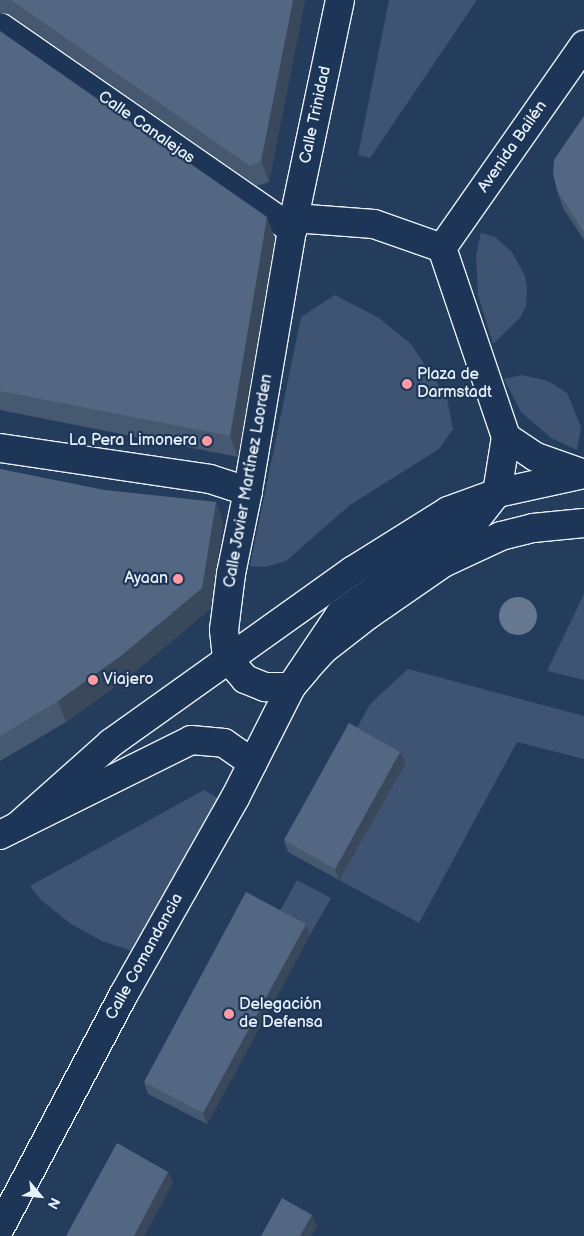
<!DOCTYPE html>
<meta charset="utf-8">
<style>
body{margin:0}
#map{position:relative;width:584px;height:1236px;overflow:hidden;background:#253d5d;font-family:"Balsamiq Sans",sans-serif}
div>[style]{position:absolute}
.green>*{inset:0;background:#3e5472}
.water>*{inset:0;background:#657890}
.round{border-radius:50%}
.roads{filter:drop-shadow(1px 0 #e8f1f8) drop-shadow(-1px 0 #e8f1f8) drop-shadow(0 1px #e8f1f8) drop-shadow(0 -1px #e8f1f8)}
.pedestrian>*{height:28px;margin:-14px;padding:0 14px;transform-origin:14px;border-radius:14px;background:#1d3557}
.minor>*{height:28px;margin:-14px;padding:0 14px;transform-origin:14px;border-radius:14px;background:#1d3557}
.secondary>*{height:28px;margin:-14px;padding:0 14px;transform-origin:14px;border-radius:14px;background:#1d3557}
.wall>*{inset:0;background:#475970}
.shaded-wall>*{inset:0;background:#3a485b}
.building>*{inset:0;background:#536782}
.dots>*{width:14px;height:14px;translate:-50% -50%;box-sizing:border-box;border:2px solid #1d3557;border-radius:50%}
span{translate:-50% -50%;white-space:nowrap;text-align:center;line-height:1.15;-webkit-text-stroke:4.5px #1d3557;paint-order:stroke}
.street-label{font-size:16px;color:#e8f1f8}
.poi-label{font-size:16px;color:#e8f1f8}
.left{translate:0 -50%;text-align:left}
.right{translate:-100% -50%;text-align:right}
.north{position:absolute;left:15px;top:1171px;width:50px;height:50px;-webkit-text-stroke:4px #1d3557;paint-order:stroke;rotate:118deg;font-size:14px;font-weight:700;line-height:20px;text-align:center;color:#e8f1f8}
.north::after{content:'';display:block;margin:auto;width:18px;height:22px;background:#e8f1f8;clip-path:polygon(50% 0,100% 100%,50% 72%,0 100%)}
</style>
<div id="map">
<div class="green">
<div style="clip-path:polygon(389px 0,477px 0,370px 158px,358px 155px)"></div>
<div style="clip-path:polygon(481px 233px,495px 237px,512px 252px,525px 276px,527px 289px,526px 306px,520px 318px,493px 344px,478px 295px,476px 256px)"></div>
<div style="clip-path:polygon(335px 295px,379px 318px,411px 344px,447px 398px,453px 429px,439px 449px,350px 505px,286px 561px,264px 567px,250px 566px,301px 317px)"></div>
<div style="clip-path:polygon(522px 375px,548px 381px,567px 393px,581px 427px,577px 450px,551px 438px,521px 412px,504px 379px)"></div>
<div style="clip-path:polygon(584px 594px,584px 680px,547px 671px)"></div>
<div style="clip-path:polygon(408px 669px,584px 716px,584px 759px,517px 742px,419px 923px,339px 880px,405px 764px,353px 735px,370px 704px)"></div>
<div style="clip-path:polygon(204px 790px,221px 800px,138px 953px,102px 941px,71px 924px,41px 900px,30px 886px)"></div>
<div style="clip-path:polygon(297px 880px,331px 898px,310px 935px,276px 918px)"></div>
</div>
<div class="water">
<div class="round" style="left:499px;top:597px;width:38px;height:38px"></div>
</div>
<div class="roads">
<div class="pedestrian">
<div style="left:0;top:27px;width:356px;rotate:34.7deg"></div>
</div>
<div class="minor">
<div style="left:340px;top:0;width:223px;rotate:101.9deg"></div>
<div style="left:294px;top:218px;width:277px;rotate:99.6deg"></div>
<div style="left:248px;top:491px;width:85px;rotate:101.6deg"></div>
<div style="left:231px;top:574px;width:56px;rotate:97.1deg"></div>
<div style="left:224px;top:630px;width:28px;rotate:84deg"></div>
<div style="left:227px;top:658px;width:28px;rotate:49deg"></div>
<div style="left:245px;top:679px;width:22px;rotate:22deg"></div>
<div style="left:265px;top:687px;width:26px"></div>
<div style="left:291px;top:687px;width:88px;rotate:-56.1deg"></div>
<div style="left:340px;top:614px;width:77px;rotate:-35.5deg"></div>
<div style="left:403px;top:569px;width:61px;rotate:-30.8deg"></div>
<div style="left:455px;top:538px;width:25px;rotate:-40deg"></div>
<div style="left:474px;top:522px;width:37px;rotate:-52deg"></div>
<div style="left:497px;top:493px;width:57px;rotate:-80.9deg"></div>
<div style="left:506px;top:437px;width:200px;rotate:-108.7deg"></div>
<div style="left:294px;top:218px;width:80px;rotate:4.3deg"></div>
<div style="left:374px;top:224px;width:72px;rotate:19.4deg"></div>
<div style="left:442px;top:248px;width:248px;rotate:-55deg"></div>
<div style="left:506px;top:437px;width:36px;rotate:34deg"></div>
<div style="left:536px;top:457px;width:51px;rotate:19.5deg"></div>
<div style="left:0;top:448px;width:212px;rotate:8.4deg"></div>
<div style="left:210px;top:479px;width:40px;rotate:18deg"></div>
</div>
<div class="secondary">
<div style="left:19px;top:825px;width:123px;rotate:-41.7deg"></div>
<div style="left:111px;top:743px;width:296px;rotate:-35.5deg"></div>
<div style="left:352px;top:571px;width:113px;rotate:-32deg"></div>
<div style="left:448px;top:511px;width:52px;rotate:-20.2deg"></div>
<div style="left:497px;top:493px;width:89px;rotate:-12.3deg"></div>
<div style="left:0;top:835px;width:213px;rotate:-26.4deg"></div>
<div style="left:191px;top:740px;width:33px;rotate:5deg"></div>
<div style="left:224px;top:743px;width:35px;rotate:35deg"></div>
<div style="left:0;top:1228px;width:265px;rotate:-62.1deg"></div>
<div style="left:124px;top:994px;width:225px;rotate:-60.5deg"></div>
<div style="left:235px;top:798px;width:124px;rotate:-63.2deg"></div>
<div style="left:291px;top:687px;width:23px;rotate:-50deg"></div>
<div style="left:306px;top:669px;width:25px;rotate:-48deg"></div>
<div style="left:323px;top:650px;width:57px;rotate:-37.9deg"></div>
<div style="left:368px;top:615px;width:91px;rotate:-34.7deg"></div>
<div style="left:443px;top:563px;width:64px;rotate:-25deg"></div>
<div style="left:501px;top:536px;width:33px;rotate:-14deg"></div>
<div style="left:533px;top:528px;width:51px;rotate:-5.6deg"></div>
</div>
</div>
<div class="wall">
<div style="clip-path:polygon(0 0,305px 0,269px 182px,257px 186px,9px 14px,0 13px)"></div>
<div style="clip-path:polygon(0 31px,275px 238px,238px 457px,0 410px)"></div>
<div style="clip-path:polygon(584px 116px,584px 240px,563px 208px,557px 190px)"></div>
<div style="clip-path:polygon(0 469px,104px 490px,216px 502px,223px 522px,210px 609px,130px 676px,66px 722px,0 761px)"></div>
<div style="clip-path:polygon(405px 764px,339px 880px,288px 852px,284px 840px)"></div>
<div style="clip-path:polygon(306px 924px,310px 935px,207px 1124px,148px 1094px,144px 1082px)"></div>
</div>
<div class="shaded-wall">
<div style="clip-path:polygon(293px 0,305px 0,269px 182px,261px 161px)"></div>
<div style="clip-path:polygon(267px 217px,275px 238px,238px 457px,230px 436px)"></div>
<div style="clip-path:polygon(216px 502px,223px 522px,210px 609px,130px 676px,66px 722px,58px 701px)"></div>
<div style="clip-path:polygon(400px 752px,405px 764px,339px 880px,335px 869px)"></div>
<div style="clip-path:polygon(306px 924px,310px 935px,207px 1124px,203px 1113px)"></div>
<div style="clip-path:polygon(168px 1172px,173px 1183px,144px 1236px,134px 1236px)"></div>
<div style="clip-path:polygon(312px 1215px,317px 1226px,311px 1236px,300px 1236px)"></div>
</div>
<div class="building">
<div style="clip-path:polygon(11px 0,293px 0,261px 161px,250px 166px)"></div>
<div style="clip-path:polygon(0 31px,267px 217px,230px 436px,0 391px)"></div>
<div style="clip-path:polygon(584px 116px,584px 232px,557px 190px,553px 174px,554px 160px)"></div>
<div style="clip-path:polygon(0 469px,104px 490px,216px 502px,202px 588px,122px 655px,58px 701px,0 736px)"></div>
<div style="clip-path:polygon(349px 723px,400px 752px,335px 869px,284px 840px)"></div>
<div style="clip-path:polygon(246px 892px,306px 924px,203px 1113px,144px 1082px)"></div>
<div style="clip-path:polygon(117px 1143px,168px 1172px,134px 1236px,66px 1236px)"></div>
<div style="clip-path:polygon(282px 1198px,312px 1215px,300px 1236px,261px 1236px)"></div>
</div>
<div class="dots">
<div style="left:407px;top:384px;background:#ff9aa2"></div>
<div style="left:207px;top:441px;background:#ff9aa2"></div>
<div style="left:178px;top:579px;background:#ff9aa2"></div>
<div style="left:93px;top:680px;background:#ff9aa2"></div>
<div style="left:229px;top:1014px;background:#ff9aa2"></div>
</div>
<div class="street-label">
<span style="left:316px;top:115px;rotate:-78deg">Calle Trinidad</span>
<span style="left:146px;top:128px;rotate:35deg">Calle Canalejas</span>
<span style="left:513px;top:147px;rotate:-55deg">Avenida Bailén</span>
<span style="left:249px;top:481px;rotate:-80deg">Calle Javier Martínez Laorden</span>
<span style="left:145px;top:957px;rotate:-61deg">Calle Comandancia</span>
</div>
<div class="poi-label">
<span class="left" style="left:417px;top:384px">Plaza de<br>Darmstadt</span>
<span class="right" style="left:197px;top:441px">La Pera Limonera</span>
<span class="right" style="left:168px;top:579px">Ayaan</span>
<span class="left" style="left:103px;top:680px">Viajero</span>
<span class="left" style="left:239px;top:1014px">Delegación<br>de Defensa</span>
</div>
<div class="north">N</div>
</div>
